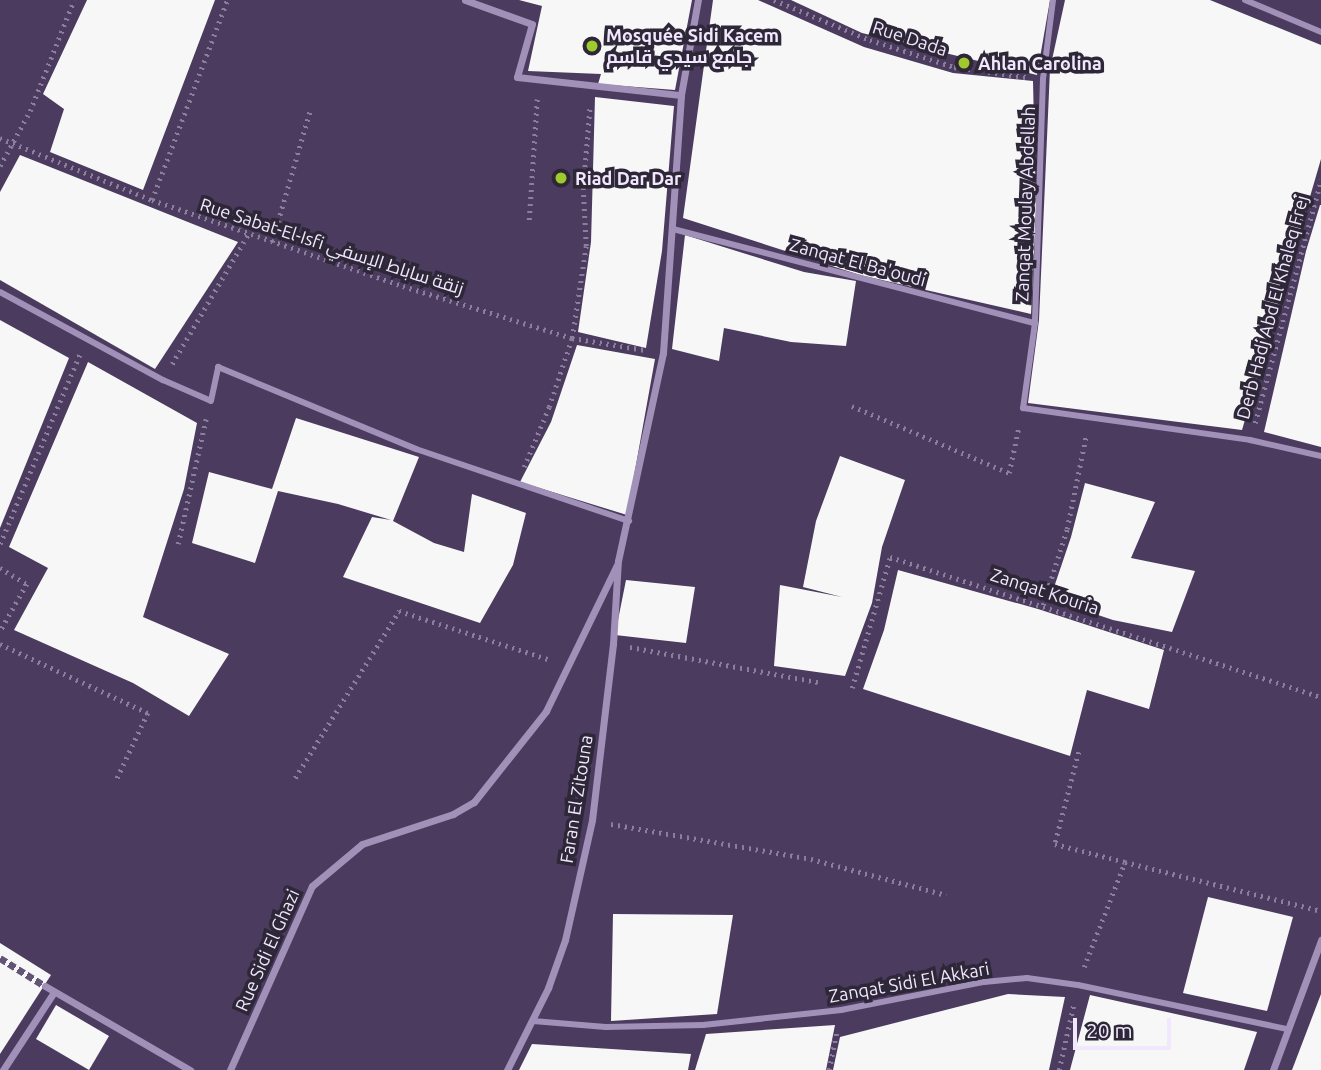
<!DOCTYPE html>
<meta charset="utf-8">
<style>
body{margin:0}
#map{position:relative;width:1321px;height:1070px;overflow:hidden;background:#4b3b5f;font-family:Ubuntu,Cairo,sans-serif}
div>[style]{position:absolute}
.building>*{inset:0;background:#f7f7f7}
.minor-tunnel>*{height:7px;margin-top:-3.5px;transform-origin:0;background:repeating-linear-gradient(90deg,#645577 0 7px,transparent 0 10.5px)}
.path>*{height:4.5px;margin-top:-2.25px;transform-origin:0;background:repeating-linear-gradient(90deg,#8c7f9d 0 2px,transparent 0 7px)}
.pedestrian>*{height:6px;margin:-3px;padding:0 3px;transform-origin:3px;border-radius:3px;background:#a190b8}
.minor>*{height:7px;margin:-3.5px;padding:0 3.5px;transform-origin:3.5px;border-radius:3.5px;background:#a190b8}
.dots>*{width:19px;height:19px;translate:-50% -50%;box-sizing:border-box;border:4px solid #2e2737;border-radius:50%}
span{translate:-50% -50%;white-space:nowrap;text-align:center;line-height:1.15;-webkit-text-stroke:7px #2e2737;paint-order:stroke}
.poi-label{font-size:18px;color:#f1e8fe;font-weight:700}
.left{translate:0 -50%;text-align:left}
.street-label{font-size:18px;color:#f1e8fe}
.scale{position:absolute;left:1073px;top:1018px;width:98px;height:32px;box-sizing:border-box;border:4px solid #f1e8fe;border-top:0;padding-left:9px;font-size:21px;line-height:24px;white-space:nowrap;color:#f1e8fe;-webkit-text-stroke:5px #2e2737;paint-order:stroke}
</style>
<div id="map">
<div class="building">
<div style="clip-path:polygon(87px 0,215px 0,143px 190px,50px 152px,64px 109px,43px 94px)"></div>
<div style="clip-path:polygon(519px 0,692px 0,675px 90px,598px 84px,601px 74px,528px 71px,542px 6px)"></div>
<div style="clip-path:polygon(713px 0,758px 0,864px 47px,953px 73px,1033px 81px,1036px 209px,1031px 314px,860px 275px,683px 218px)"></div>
<div style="clip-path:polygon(791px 0,1050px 0,1037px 75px,862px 33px)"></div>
<div style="clip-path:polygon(1065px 0,1210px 0,1321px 45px,1321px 159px,1242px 430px,1028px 403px,1039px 320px,1050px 69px)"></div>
<div style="clip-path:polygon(595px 97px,674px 106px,662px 251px,646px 348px,578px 332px,591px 242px)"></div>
<div style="clip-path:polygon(20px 155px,238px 242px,155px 369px,0 280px,0 192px)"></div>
<div style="clip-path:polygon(1320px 205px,1321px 205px,1321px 447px,1264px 432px,1306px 251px)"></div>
<div style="clip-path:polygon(685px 235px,804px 272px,856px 281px,846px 346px,791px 342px,724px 328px,719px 361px,672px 349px)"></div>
<div style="clip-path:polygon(0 320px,69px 358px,0 528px)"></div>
<div style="clip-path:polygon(577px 345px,655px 359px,627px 515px,520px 482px,551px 422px)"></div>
<div style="clip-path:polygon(88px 362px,197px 423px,184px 489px,143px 617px,229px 654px,189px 716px,133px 683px,14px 630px,48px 568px,9px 547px)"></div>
<div style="clip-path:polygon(296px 418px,419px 457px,393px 521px,434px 543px,464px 552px,472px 494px,526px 513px,513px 565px,480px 623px,343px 577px,372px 517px,391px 520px,338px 504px,278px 491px,255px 563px,192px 543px,209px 472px,272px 489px)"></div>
<div style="clip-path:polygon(840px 456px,905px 480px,882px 547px,872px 603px,845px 676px,774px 666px,780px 585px,842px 597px,803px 587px,816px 521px)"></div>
<div style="clip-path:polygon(1085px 483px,1155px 502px,1131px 558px,1195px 571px,1172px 632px,1113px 620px,1050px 599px,1071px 537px)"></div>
<div style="clip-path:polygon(898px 570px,1038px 609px,1164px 650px,1149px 709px,1087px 690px,1070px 756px,863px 689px,884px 630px)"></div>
<div style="clip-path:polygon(626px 580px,695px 587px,686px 643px,615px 635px)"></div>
<div style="clip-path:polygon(1208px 897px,1293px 917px,1267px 1011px,1183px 993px)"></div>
<div style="clip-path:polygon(613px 914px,733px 915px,717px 1014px,611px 1021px)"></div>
<div style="clip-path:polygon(0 943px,51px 975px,0 1054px)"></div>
<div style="clip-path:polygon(1008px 994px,1065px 997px,1049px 1070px,833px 1070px,840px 1037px)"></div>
<div style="clip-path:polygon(1321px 994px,1321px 1070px,1292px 1070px)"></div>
<div style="clip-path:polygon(1090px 995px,1257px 1032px,1244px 1070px,1070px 1070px)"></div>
<div style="clip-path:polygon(56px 1005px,109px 1036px,89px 1070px,36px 1039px)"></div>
<div style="clip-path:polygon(835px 1025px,826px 1070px,695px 1070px,706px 1034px)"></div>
<div style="clip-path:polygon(532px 1044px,691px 1054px,688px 1070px,519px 1070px)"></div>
</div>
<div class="minor-tunnel">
<div style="left:0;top:958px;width:53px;rotate:31.9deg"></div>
</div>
<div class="path">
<div style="left:774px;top:0;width:104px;rotate:22.6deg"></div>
<div style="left:870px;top:40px;width:88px;rotate:17.8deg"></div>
<div style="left:954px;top:67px;width:73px;rotate:7.9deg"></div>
<div style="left:0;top:138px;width:164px;rotate:22.2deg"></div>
<div style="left:152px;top:200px;width:265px;rotate:18.9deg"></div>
<div style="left:403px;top:286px;width:177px;rotate:17.1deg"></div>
<div style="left:572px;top:338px;width:74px;rotate:9.3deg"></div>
<div style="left:0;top:166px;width:63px;rotate:-61.4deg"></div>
<div style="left:30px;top:111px;width:119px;rotate:-68.4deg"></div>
<div style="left:152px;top:200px;width:214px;rotate:-69.4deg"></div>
<div style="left:529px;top:220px;width:121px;rotate:-86.2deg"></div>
<div style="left:272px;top:242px;width:137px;rotate:-73.9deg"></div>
<div style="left:172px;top:364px;width:152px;rotate:-59.6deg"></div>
<div style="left:852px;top:406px;width:171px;rotate:23.1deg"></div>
<div style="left:1009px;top:473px;width:48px;rotate:-78deg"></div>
<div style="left:1255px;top:423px;width:252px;rotate:-74.8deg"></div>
<div style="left:524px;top:467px;width:65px;rotate:-67.4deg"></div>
<div style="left:549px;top:407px;width:73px;rotate:-71.6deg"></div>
<div style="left:572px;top:338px;width:93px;rotate:-81.3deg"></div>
<div style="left:586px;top:246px;width:58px;rotate:-93deg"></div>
<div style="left:583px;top:188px;width:83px;rotate:-85.2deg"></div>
<div style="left:0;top:544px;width:206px;rotate:-67.2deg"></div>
<div style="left:178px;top:544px;width:128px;rotate:-77.4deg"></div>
<div style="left:0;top:568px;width:31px;rotate:31deg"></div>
<div style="left:27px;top:584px;width:55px;rotate:119.4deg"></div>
<div style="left:1043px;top:605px;width:80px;rotate:-72.5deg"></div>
<div style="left:1067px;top:529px;width:95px;rotate:-78.5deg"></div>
<div style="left:0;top:644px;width:163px;rotate:25deg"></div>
<div style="left:148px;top:713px;width:73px;rotate:115.2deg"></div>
<div style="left:630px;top:647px;width:195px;rotate:10.6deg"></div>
<div style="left:852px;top:688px;width:136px;rotate:-73.8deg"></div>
<div style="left:890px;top:557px;width:453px;rotate:18deg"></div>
<div style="left:1079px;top:752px;width:95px;rotate:104.6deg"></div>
<div style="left:1055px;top:844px;width:72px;rotate:14.4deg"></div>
<div style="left:295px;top:778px;width:197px;rotate:-58.1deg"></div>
<div style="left:399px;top:611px;width:160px;rotate:17.9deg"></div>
<div style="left:611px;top:824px;width:203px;rotate:9.9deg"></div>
<div style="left:811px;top:859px;width:140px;rotate:14.9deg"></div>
<div style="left:1084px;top:967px;width:113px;rotate:-68.7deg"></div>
<div style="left:1125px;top:862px;width:202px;rotate:14deg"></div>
<div style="left:829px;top:1070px;width:41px;rotate:-78.7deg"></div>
<div style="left:1059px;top:1070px;width:69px;rotate:-77.4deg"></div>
</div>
<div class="pedestrian">
<div style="left:1053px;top:0;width:80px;rotate:97.2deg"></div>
<div style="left:1043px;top:79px;width:244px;rotate:91.9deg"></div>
<div style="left:1035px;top:323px;width:86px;rotate:98deg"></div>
<div style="left:1023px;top:408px;width:229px;rotate:8deg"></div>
<div style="left:1250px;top:440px;width:73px;rotate:12.7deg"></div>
<div style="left:1245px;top:0;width:82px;rotate:22.8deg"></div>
<div style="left:673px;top:229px;width:374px;rotate:14.6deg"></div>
<div style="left:0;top:292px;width:185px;rotate:28.4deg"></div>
<div style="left:163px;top:380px;width:52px;rotate:23.6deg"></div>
<div style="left:211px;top:401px;width:35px;rotate:-78deg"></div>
<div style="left:218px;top:367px;width:214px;rotate:22.5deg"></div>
<div style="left:416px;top:449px;width:225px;rotate:18.7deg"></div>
<div style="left:533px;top:1021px;width:73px;rotate:4.7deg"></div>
<div style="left:606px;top:1027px;width:97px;rotate:-1.2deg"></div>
<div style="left:703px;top:1025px;width:139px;rotate:-6.2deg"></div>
<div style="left:841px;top:1010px;width:146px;rotate:-11.1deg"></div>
<div style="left:984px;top:982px;width:43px;rotate:-5.3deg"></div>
<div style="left:1027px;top:978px;width:51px;rotate:7.8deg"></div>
<div style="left:1078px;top:985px;width:214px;rotate:11.9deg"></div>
</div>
<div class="minor">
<div style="left:465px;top:0;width:71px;rotate:19.7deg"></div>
<div style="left:532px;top:24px;width:55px;rotate:105.8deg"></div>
<div style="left:517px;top:77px;width:165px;rotate:6.3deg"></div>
<div style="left:45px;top:986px;width:168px;rotate:30.1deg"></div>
<div style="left:3px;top:1070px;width:93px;rotate:-56.8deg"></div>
<div style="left:230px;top:1070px;width:201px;rotate:-66deg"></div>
<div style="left:312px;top:886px;width:65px;rotate:-40deg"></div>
<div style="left:362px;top:844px;width:96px;rotate:-18.2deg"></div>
<div style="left:453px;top:814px;width:24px;rotate:-30deg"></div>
<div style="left:474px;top:802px;width:116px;rotate:-51.6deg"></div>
<div style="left:546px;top:711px;width:162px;rotate:-64.1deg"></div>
<div style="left:507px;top:1070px;width:92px;rotate:-63.4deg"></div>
<div style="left:548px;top:988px;width:51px;rotate:-70.5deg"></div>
<div style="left:565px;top:940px;width:123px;rotate:-77.3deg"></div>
<div style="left:592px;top:820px;width:177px;rotate:-83.2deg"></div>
<div style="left:613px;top:644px;width:83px;rotate:-86.6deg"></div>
<div style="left:618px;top:561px;width:213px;rotate:-77.8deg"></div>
<div style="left:663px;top:353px;width:259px;rotate:-86deg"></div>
<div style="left:681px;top:95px;width:97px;rotate:-79.9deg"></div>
<div style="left:1273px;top:1070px;width:139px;rotate:-69.7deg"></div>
</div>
<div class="dots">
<div style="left:592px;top:46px;background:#9fca2d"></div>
<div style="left:964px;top:63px;background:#9fca2d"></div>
<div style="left:561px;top:178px;background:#9fca2d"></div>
</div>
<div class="poi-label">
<span class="left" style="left:606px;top:46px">Mosquée Sidi Kacem<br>جامع سيدي قاسم</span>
<span class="left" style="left:978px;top:63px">Ahlan Carolina</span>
<span class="left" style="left:575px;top:178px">Riad Dar Dar</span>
</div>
<div class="street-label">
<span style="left:910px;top:38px;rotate:18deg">Rue Dada</span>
<span style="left:1025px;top:204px;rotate:-88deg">Zanqat Moulay Abdellah</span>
<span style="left:332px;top:246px;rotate:18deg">Rue Sabat-El-Isfi زنقة ساباط الإسفي</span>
<span style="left:858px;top:262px;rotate:15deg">Zanqat El Ba'oudi</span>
<span style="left:1272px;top:307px;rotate:-75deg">Derb Hadj Abd El Khaleq Frej</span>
<span style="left:1045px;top:591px;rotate:18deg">Zanqat Kouria</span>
<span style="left:576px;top:799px;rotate:-81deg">Faran El Zitouna</span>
<span style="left:267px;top:950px;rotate:-66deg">Rue Sidi El Ghazi</span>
<span style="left:909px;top:982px;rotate:-10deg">Zanqat Sidi El Akkari</span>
</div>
<div class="scale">20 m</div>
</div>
